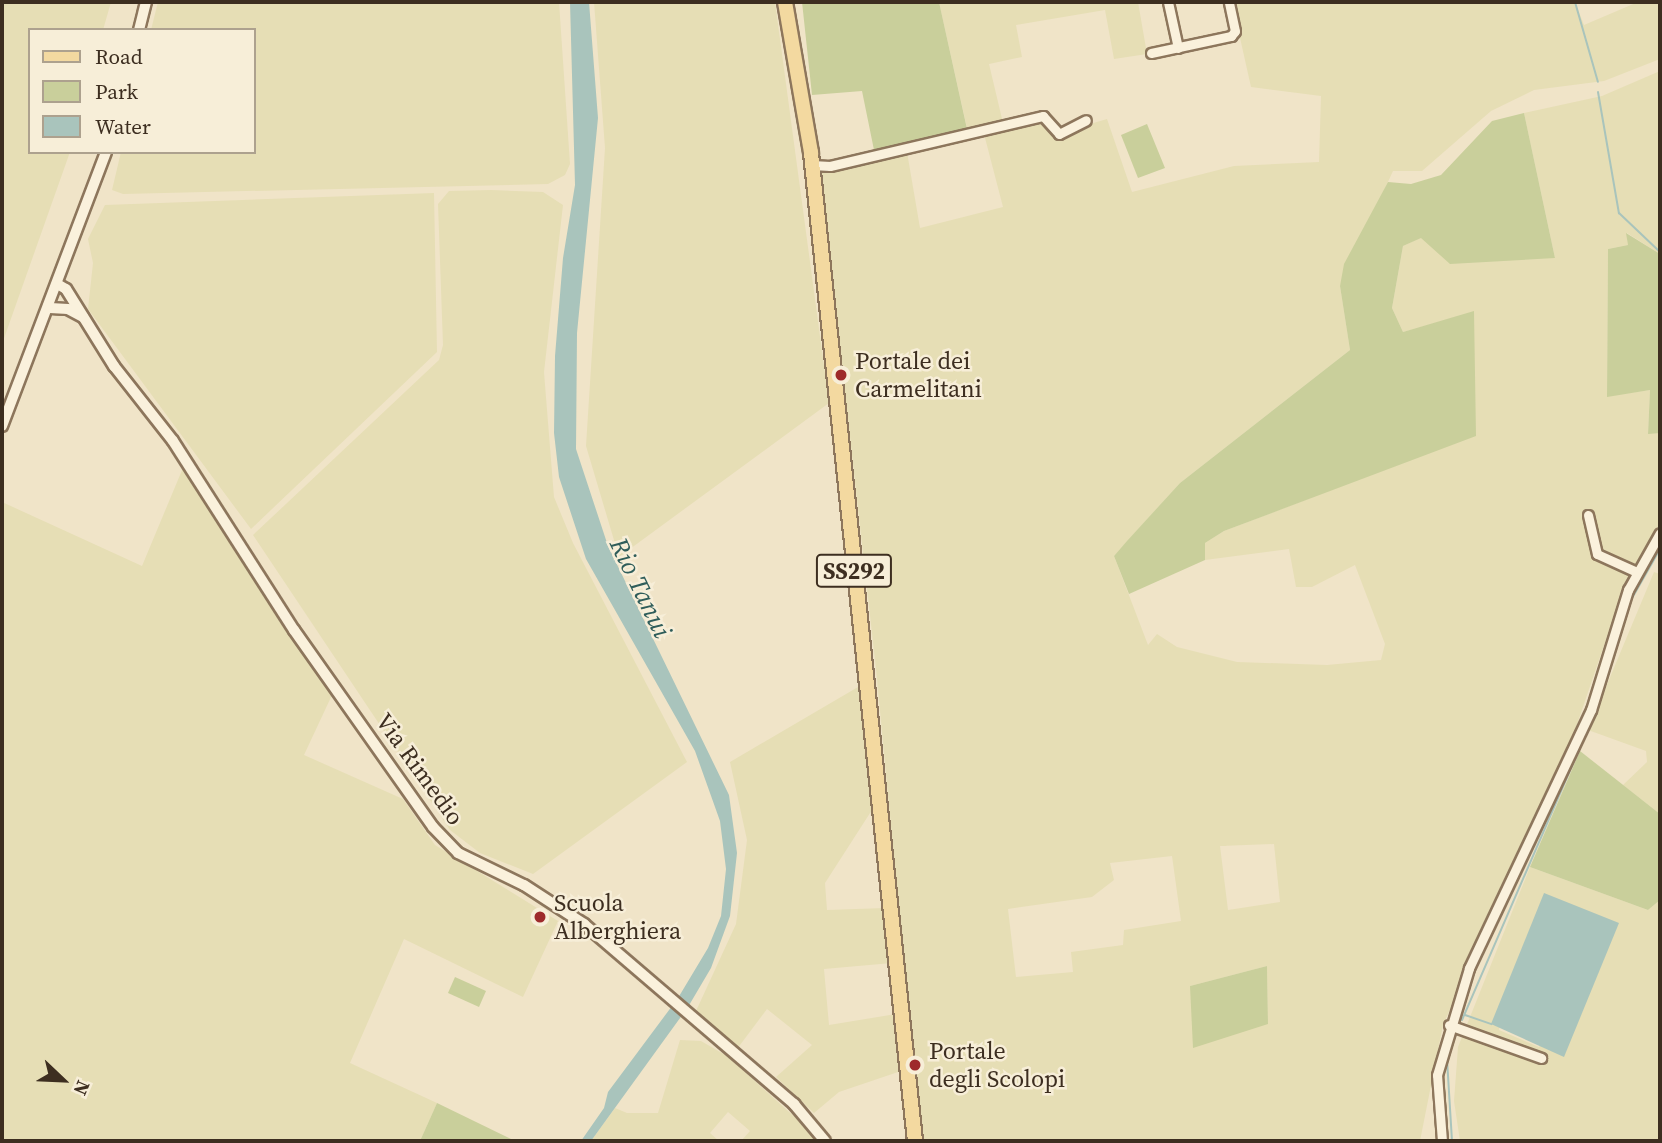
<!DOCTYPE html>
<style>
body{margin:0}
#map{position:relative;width:1662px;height:1143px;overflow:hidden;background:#f0e4c8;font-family:"Source Serif 4",serif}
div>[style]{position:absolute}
.farmland>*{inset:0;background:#e6deb5}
.green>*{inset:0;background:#c9cf9b}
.water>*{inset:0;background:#a9c4bc}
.stream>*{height:2px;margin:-1px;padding:0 1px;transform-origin:1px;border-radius:1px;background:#a9c4bc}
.roads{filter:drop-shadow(2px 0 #8d765c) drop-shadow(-2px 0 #8d765c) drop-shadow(0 2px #8d765c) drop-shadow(0 -2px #8d765c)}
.minor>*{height:9px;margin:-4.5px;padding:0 4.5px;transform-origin:4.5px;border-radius:4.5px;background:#faf1dc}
.tertiary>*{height:10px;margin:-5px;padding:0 5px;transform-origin:5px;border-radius:5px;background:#faf1dc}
.primary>*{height:14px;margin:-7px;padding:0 7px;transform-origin:7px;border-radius:7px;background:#f3d9a0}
.dots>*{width:19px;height:19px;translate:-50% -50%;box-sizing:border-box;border:4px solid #f7eed8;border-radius:50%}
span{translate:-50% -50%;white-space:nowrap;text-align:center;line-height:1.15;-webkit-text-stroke:5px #f7eed8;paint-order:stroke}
.shield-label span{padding:2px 5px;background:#f7eed8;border:2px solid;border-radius:5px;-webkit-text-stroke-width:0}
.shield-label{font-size:23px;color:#3d2e20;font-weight:700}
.poi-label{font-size:24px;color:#3d2e20}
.left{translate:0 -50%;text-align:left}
.street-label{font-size:24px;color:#3d2e20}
.water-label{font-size:26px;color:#2f5d5a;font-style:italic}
.frame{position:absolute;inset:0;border:4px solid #3d2e20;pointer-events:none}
.legend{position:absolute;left:28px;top:28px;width:228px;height:126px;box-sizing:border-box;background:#f7eed8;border:2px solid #ada18e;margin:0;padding:9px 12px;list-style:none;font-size:21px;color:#3d2e20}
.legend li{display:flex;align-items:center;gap:14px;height:35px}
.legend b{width:35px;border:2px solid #ada18e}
.north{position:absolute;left:28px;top:1045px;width:70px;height:70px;-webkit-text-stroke:5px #f7eed8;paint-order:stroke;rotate:113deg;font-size:19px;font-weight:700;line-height:28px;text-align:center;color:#3d2e20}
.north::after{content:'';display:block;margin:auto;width:24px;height:32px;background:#3d2e20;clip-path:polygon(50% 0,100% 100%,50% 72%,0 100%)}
</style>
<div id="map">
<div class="farmland">
<div style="clip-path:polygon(2px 2px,111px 2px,103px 30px,30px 30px,30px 152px,70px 152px,2px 344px)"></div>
<div style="clip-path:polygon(158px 2px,559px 2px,570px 164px,565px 175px,548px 184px,123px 194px,112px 190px,121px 152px,254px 152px,254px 30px,151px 30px)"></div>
<div style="clip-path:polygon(594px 2px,775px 2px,829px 403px,619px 557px,586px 446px,605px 148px)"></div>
<div style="clip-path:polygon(evenodd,939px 2px,1138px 2px,1147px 54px,1114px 59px,1105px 10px,1016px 25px,1022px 57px,989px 64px,1003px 123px,1047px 111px,1053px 135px,1107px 119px,1132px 192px,1234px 166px,1319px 162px,1321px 96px,1251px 87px,1232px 2px,1575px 2px,1584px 25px,1638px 2px,1660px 2px,1660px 59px,1604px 81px,1534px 90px,1491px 111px,1422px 171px,1393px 171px,1340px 286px,1350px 350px,1180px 483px,1114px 556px,1148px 645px,1157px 634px,1177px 647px,1237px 662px,1327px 665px,1381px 660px,1385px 644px,1355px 565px,1312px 587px,1296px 587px,1289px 549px,1205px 560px,1205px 543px,1224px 531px,1313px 497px,1474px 312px,1403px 332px,1392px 308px,1403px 246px,1422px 237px,1555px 258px,1524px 113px,1602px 96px,1660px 71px,1660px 254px,1627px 233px,1628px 245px,1608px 249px,1607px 396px,1650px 390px,1648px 433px,1660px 433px,1660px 527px,1625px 584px,1573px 736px,1443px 1025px,1420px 1141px,921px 1141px,876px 669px,820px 169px,907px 152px,920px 228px,1003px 207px,984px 134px,969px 137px,939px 2px,1274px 844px,1280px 902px,1228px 910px,1220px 846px,1274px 844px,939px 2px,1172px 856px,1181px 921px,1124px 930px,1123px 945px,1071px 952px,1073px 972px,1016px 977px,1008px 909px,1092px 897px,1114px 880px,1110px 863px,1172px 856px,939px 2px,1267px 966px,1268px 1024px,1190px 986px,1267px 966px)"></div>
<div style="clip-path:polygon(491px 190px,543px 192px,563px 205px,544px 372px,554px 497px,573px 543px,687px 762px,533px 874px,480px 853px,450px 830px,253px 535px,439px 360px,443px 345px,438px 204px,449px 191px)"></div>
<div style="clip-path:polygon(434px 193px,437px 352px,251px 529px,88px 309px,93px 263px,88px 239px,105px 205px)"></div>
<div style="clip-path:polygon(185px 463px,332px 695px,304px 755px,403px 799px,435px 845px,558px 921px,523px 997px,404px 939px,350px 1063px,437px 1103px,420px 1141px,2px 1141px,2px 502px,142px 566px)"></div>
<div style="clip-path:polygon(1654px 572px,1660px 574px,1660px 814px,1623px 785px,1647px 762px,1646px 751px,1588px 730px)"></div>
<div style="clip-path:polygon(858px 687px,872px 810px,825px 883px,827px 910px,885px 908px,892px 963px,824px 969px,829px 1025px,896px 1014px,904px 1070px,839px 1092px,814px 1113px,776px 1077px,812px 1045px,767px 1009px,737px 1049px,696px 1011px,736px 924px,747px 840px,730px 762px)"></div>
<div style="clip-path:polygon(evenodd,1530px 867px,1648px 910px,1660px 900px,1660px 1141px,1460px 1141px,1454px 1101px,1458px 1047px,1530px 867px,1619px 923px,1539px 1047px,1499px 1030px,1500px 1025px,1619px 923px)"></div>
<div style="clip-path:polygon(680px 1040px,701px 1041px,727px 1056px,808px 1129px,815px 1141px,741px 1141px,750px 1131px,728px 1112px,710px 1133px,719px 1141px,591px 1141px,615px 1108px,627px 1113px,658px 1113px)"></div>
</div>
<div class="green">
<div style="clip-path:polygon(802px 2px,939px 2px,967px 129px,874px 150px,862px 91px,812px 95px)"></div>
<div style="clip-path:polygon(1524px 113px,1555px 258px,1450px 264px,1421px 238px,1403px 246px,1392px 308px,1403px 332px,1474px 311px,1476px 436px,1224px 531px,1205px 543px,1205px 560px,1129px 594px,1114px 556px,1127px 541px,1180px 483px,1350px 350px,1340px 286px,1344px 264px,1388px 182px,1411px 184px,1441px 175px,1492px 121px)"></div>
<div style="clip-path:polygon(1147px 124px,1165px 168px,1138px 178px,1121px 135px)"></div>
<div style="clip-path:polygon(1626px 233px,1660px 254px,1660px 433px,1648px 434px,1650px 390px,1607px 397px,1608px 249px,1628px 245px)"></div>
<div style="clip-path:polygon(1580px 751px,1660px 814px,1660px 900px,1648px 910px,1530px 867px)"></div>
<div style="clip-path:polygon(1267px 966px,1268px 1024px,1193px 1048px,1190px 986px)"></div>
<div style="clip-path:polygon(455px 977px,486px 991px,479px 1007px,448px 993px)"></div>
<div style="clip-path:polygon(437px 1103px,515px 1141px,420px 1141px)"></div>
</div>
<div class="water">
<div style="clip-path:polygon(570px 2px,589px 2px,598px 118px,577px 333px,576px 449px,608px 546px,729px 795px,737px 853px,730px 916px,711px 968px,688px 1007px,591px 1141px,581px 1141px,604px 1108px,608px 1092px,678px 998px,708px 948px,721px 916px,726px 869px,720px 821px,695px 751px,586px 559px,559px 477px,554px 433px,555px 356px,563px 258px,575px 185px)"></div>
<div style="clip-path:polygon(1544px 893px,1619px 923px,1564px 1057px,1491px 1024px)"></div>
</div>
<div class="stream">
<div style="left:1575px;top:2px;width:83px;rotate:74deg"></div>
<div style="left:1598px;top:92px;width:123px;rotate:80.2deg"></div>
<div style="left:1619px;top:213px;width:57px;rotate:43.6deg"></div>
<div style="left:1590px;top:727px;width:133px;rotate:-72.1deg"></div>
<div style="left:1631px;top:600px;width:59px;rotate:-60.4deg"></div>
<div style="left:1465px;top:1015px;width:28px;rotate:19deg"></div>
<div style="left:1462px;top:1020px;width:312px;rotate:-66.6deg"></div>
<div style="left:1452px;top:1141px;width:82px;rotate:-93.5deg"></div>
<div style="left:1447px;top:1059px;width:27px;rotate:-70deg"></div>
</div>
<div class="roads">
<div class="minor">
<div style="left:1168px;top:2px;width:47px;rotate:77.7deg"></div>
<div style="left:1151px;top:53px;width:82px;rotate:-12deg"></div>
<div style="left:1231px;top:36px;width:6px;rotate:-51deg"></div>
<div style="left:1235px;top:31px;width:30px;rotate:-102deg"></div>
<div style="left:812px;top:165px;width:18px;rotate:3deg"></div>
<div style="left:830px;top:166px;width:219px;rotate:-13.2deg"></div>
<div style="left:1043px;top:116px;width:24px;rotate:48deg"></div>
<div style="left:1059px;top:134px;width:30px;rotate:-27deg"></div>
<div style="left:1588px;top:515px;width:40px;rotate:77deg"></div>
<div style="left:1597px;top:554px;width:44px;rotate:24.2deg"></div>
<div style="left:1449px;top:1025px;width:98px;rotate:19.7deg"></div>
<div style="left:1442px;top:1141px;width:66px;rotate:-94.3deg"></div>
<div style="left:1437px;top:1075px;width:112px;rotate:-73.3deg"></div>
<div style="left:1469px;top:968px;width:285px;rotate:-64.7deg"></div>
<div style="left:1591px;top:710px;width:126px;rotate:-72.9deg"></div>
<div style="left:1628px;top:590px;width:65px;rotate:-60.7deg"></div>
</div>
<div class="tertiary">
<div style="left:139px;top:30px;width:29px;rotate:-76deg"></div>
<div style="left:59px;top:285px;width:8px;rotate:30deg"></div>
<div style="left:66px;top:289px;width:91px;rotate:58.1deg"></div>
<div style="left:114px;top:366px;width:95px;rotate:51.8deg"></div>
<div style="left:173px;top:441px;width:224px;rotate:57.4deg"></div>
<div style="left:294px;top:630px;width:241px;rotate:54.8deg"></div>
<div style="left:433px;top:827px;width:36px;rotate:46deg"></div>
<div style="left:458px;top:853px;width:73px;rotate:25.9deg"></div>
<div style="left:524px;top:885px;width:72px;rotate:33deg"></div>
<div style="left:584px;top:924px;width:277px;rotate:40.6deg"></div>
<div style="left:794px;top:1104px;width:48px;rotate:50deg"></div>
<div style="left:50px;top:308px;width:18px;rotate:3deg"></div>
<div style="left:68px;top:309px;width:17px;rotate:28deg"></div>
<div style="left:2px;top:426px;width:293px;rotate:-69.2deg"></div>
</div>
<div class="primary">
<div style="left:785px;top:2px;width:153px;rotate:80.2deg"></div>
<div style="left:811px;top:153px;width:993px;rotate:83.99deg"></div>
</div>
</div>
<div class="dots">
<div style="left:841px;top:375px;background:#9e2a2b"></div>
<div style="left:540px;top:917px;background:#9e2a2b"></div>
<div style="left:915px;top:1065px;background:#9e2a2b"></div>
</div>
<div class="shield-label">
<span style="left:854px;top:571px">SS292</span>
</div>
<div class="poi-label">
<span class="left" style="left:855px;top:375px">Portale dei<br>Carmelitani</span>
<span class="left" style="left:554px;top:917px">Scuola<br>Alberghiera</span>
<span class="left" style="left:929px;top:1065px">Portale<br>degli Scolopi</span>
</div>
<div class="street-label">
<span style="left:420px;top:769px;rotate:54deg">Via Rimedio</span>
</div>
<div class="water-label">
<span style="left:640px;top:588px;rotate:64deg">Rio Tanui</span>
</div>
<div class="frame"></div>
<ul class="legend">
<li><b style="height:9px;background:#f3d9a0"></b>Road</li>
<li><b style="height:19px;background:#c9cf9b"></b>Park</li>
<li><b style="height:19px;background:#a9c4bc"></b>Water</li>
</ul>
<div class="north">N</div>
</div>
